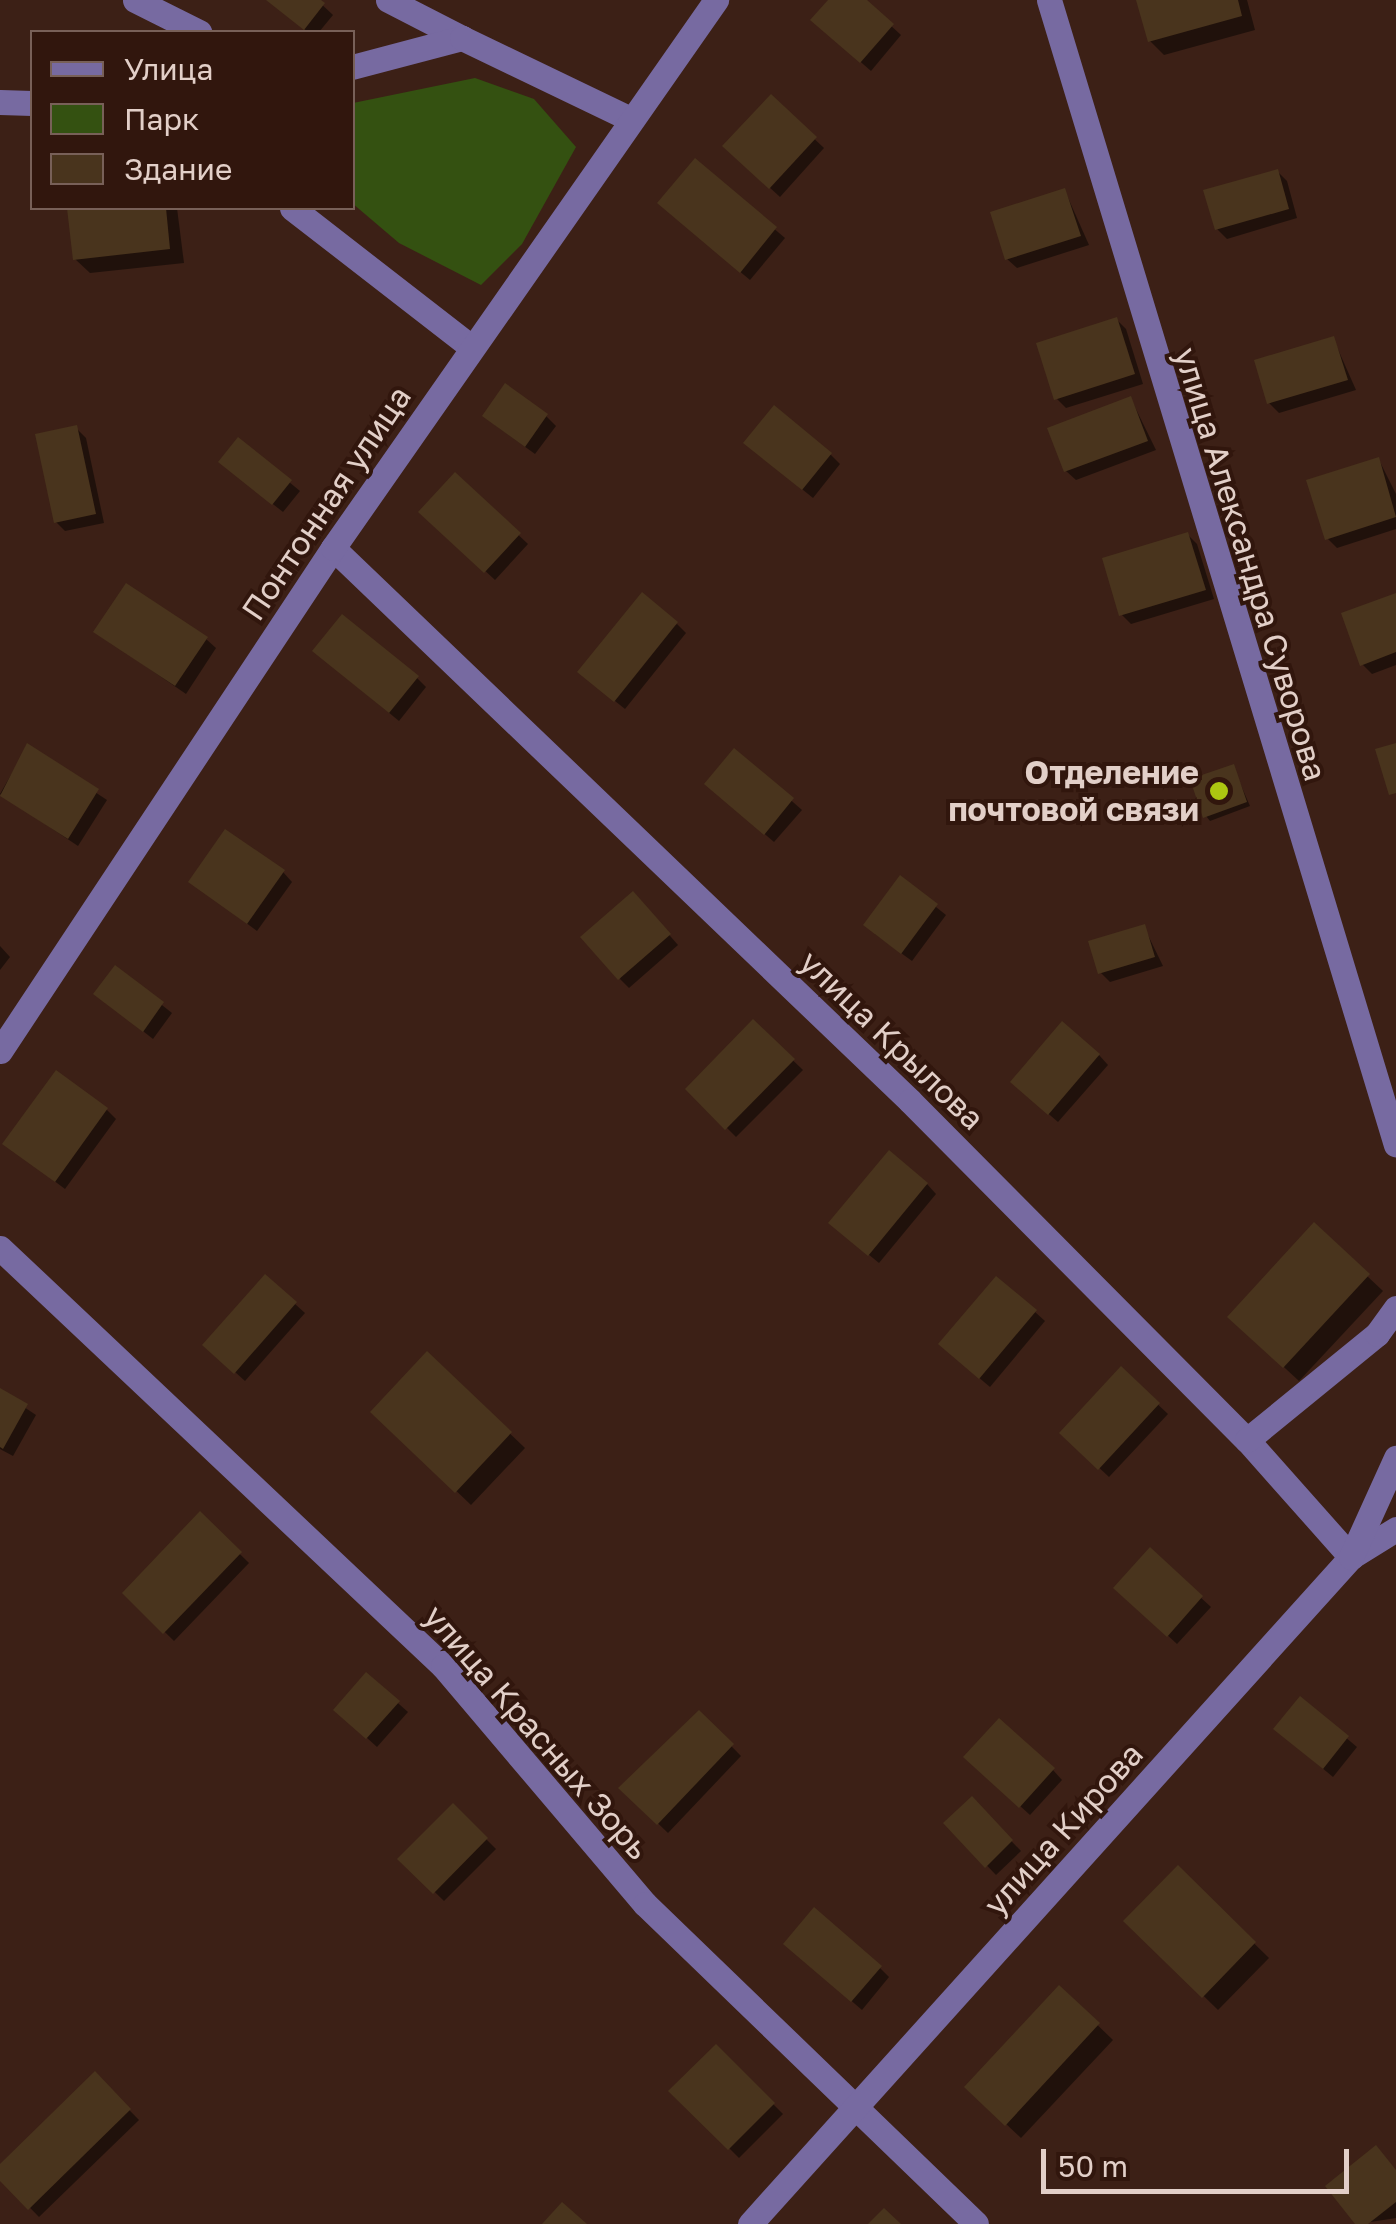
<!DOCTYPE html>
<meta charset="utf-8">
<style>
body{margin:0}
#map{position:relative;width:1396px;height:2224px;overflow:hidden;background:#3c2016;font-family:"Golos Text",sans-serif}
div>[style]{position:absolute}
.green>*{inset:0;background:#345111}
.shadow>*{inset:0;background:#0007}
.building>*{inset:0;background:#49341d}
.minor>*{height:25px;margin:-12.5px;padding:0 12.5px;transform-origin:12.5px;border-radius:12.5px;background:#776aa1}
.dots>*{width:28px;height:28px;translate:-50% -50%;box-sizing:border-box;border:5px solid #31160d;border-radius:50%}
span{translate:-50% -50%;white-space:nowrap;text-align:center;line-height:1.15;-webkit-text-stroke:8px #31160d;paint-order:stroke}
.street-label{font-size:32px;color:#e2cfc8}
.poi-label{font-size:32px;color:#e2cfc8;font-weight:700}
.right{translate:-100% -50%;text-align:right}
.legend{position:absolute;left:30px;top:30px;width:325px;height:180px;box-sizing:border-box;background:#31160d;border:2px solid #786058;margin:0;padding:12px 18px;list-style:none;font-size:30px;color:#e2cfc8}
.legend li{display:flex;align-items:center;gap:20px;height:50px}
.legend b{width:50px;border:2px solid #786058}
.scale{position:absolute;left:1041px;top:2149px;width:308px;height:45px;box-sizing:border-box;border:5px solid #e2cfc8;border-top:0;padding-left:12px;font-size:30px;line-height:35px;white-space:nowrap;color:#e2cfc8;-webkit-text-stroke:8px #31160d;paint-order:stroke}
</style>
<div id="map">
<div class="green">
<div style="clip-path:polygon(475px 78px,534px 99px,576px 147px,522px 244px,481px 285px,399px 243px,352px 203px,353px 103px)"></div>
</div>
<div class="shadow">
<div style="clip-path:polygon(268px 0,317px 0,333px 15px,319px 32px,308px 32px)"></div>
<div style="clip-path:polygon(831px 0,863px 0,901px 35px,871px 71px,823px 29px)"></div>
<div style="clip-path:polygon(1138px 0,1247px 0,1255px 30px,1164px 55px,1150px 41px)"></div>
<div style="clip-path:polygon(771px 98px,824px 148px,780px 197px,735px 156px)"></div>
<div style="clip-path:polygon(695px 162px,785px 238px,750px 280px,670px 213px)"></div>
<div style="clip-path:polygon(1277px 171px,1287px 181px,1297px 218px,1227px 239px,1217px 229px)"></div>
<div style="clip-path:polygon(1065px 191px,1089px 245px,1017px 268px,1007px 259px)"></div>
<div style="clip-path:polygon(69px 208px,177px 208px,184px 263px,90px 273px,75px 259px)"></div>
<div style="clip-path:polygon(1117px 320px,1126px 329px,1143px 384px,1066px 408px,1057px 399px)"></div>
<div style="clip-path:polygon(1333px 338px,1356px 390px,1279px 413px,1269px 403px)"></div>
<div style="clip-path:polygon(1131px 399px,1156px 450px,1076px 480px,1066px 471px)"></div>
<div style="clip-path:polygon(546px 416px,556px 426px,535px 454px,495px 425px)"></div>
<div style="clip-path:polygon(76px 428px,86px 438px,104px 523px,65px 531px,56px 522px)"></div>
<div style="clip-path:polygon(238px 440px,300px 491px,283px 512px,231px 471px)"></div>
<div style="clip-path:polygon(756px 452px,831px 455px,840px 464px,813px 498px)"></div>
<div style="clip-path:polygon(1379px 460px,1396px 494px,1396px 529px,1337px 548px,1327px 538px)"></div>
<div style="clip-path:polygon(455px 476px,528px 544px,495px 580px,422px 512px)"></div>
<div style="clip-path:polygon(1188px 535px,1197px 544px,1214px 599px,1131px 624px,1121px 614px)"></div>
<div style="clip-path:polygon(1396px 595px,1396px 665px,1372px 674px,1362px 664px)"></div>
<div style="clip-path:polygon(677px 624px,686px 633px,625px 709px,590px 681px)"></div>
<div style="clip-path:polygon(96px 632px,206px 639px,216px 648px,186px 694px)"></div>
<div style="clip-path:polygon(325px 660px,417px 678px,426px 687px,399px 721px)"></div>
<div style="clip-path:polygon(27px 747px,107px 800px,78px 846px,0 794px)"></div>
<div style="clip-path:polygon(735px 751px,802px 810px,774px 842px,717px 793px)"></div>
<div style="clip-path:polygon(1233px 767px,1250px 806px,1210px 821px,1206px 816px)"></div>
<div style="clip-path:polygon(283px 872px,292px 882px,257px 931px,191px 882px)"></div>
<div style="clip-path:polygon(901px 879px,946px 915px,912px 961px,875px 934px)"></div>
<div style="clip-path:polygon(642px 904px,678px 945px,629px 988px,620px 979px)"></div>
<div style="clip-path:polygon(1144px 927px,1163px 966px,1110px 982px,1100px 972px)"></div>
<div style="clip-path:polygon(0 946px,10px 957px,0 970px)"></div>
<div style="clip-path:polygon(115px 968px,172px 1013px,153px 1039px,96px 994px)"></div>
<div style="clip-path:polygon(753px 1022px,803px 1070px,736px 1137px,688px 1089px)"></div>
<div style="clip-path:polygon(1099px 1055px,1108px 1065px,1058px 1122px,1023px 1092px)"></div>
<div style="clip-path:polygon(107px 1110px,116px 1119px,65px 1189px,5px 1144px)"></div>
<div style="clip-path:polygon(927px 1184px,936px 1194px,879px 1263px,841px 1232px)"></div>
<div style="clip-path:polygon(1314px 1226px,1383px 1291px,1299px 1381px,1245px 1331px)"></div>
<div style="clip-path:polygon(265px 1277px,305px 1313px,245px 1381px,215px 1354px)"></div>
<div style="clip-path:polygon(1035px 1312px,1045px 1321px,990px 1387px,951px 1354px)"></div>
<div style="clip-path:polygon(428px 1355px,525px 1448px,471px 1505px,374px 1412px)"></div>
<div style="clip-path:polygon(1121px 1370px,1168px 1414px,1109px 1477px,1062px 1433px)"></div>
<div style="clip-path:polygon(0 1391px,36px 1415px,13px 1456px,0 1449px)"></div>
<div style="clip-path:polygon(200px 1515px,249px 1563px,174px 1641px,125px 1593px)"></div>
<div style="clip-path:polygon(1150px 1551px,1211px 1607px,1177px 1644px,1116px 1588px)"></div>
<div style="clip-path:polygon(366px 1675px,408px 1712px,377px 1747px,346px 1719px)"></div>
<div style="clip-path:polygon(1300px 1699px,1357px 1747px,1333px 1777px,1286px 1738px)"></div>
<div style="clip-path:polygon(699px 1713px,741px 1756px,668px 1833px,621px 1788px)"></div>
<div style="clip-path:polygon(976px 1766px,1053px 1770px,1062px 1780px,1030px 1815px)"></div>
<div style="clip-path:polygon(972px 1800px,1021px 1851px,996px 1875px,947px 1824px)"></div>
<div style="clip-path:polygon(453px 1806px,496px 1849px,444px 1901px,401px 1859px)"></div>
<div style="clip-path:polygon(1178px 1869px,1269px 1958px,1218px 2010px,1127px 1921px)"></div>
<div style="clip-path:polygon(796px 1953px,880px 1968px,889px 1977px,862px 2010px)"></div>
<div style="clip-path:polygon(1059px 1988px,1113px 2040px,1021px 2138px,967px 2087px)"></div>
<div style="clip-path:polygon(716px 2047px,783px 2114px,739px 2158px,672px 2091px)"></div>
<div style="clip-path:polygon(95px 2075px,139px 2120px,39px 2217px,0 2177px,0 2168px)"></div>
<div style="clip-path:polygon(1396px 2171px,1396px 2218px,1358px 2224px)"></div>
</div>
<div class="building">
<div style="clip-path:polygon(266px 0,321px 0,325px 3px,304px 30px)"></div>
<div style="clip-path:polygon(828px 0,867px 0,894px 24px,860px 63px,810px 20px)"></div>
<div style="clip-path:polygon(1136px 0,1238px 0,1242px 16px,1148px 42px)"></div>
<div style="clip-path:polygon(771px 94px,817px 137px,769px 189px,722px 146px)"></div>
<div style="clip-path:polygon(695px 158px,777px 227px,740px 273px,657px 203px)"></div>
<div style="clip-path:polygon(1278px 169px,1289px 209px,1215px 230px,1203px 190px)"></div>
<div style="clip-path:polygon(1065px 188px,1081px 236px,1005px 260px,990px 212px)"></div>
<div style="clip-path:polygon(67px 208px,166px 208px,170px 249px,73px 260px)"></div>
<div style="clip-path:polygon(1117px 317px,1135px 374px,1054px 400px,1036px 343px)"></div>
<div style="clip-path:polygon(1334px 336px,1348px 380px,1267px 404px,1254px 360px)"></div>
<div style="clip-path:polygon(505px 383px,548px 414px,525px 447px,482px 416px)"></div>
<div style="clip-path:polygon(1131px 396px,1148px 441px,1064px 472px,1047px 428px)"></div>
<div style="clip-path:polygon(774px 405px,832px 453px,802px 490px,743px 443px)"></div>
<div style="clip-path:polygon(77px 425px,96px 514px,54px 523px,35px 434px)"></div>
<div style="clip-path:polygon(238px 437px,292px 480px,272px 505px,218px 462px)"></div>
<div style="clip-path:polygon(1379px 457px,1396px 517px,1325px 540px,1306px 480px)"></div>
<div style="clip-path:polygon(455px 472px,521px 533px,484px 573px,418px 512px)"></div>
<div style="clip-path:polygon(1188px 532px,1206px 590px,1119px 616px,1102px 558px)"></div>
<div style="clip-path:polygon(126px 583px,208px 637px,175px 686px,93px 632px)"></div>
<div style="clip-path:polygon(642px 592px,678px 622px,614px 702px,577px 672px)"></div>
<div style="clip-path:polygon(1396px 593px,1396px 652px,1360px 666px,1341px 613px)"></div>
<div style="clip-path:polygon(342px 614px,419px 676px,389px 713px,312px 651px)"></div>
<div style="clip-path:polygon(27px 743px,99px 789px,68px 839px,0 796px)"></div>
<div style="clip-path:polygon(1396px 743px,1396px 793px,1389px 795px,1375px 749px)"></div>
<div style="clip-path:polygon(734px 748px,794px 798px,764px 835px,704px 784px)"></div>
<div style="clip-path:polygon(1234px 764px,1247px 802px,1203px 818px,1190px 779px)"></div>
<div style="clip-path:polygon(225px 829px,285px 870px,247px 924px,188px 882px)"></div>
<div style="clip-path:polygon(900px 875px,938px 904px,901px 954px,863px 925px)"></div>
<div style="clip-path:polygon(633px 891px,671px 934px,618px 980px,580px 937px)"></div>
<div style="clip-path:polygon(1145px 924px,1155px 957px,1098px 974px,1088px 941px)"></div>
<div style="clip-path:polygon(115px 965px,164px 1002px,143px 1032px,93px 994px)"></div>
<div style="clip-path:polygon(753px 1019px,795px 1059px,725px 1130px,685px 1089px)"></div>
<div style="clip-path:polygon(1062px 1021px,1100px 1054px,1048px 1115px,1010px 1082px)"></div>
<div style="clip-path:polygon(56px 1070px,108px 1108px,55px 1182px,2px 1144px)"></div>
<div style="clip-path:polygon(889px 1150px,928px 1183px,868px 1256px,828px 1223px)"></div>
<div style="clip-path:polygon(1314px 1222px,1370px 1274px,1283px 1368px,1227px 1317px)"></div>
<div style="clip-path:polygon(265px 1274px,297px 1302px,234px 1374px,202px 1345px)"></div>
<div style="clip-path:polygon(996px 1276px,1037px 1310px,979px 1379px,938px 1344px)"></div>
<div style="clip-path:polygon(427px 1351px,512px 1432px,455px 1493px,370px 1412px)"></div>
<div style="clip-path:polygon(1121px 1366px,1160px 1403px,1098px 1470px,1059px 1433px)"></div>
<div style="clip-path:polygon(0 1388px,28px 1404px,3px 1449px,0 1447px)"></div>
<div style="clip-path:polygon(200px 1511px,242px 1552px,163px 1634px,122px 1593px)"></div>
<div style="clip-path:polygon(1150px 1547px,1203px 1596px,1167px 1637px,1113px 1588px)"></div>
<div style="clip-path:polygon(366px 1672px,400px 1701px,366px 1739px,333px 1710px)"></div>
<div style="clip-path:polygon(1300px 1696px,1349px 1736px,1323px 1769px,1273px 1729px)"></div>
<div style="clip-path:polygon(699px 1710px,734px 1744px,657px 1825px,618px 1788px)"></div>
<div style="clip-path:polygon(999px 1718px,1055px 1768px,1019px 1808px,963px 1757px)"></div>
<div style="clip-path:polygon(972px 1796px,1013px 1840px,985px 1868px,943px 1823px)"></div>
<div style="clip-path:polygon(453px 1803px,488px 1838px,433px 1894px,397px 1859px)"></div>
<div style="clip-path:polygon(1178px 1865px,1256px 1942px,1202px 1998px,1123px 1921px)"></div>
<div style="clip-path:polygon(814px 1907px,882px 1966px,851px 2002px,783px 1944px)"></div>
<div style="clip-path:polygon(1059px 1985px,1100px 2023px,1005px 2126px,964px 2087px)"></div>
<div style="clip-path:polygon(716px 2044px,775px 2103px,728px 2150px,668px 2091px)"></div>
<div style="clip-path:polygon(95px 2071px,131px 2109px,28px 2210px,0 2181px,0 2164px)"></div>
<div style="clip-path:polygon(1376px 2145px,1396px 2170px,1396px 2202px,1368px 2224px,1355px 2224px,1325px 2186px)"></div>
<div style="clip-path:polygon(562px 2202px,587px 2224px,542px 2224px)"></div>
<div style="clip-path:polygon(884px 2208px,901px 2224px,868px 2224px)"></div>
</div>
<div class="minor">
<div style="left:135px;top:0;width:72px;rotate:26.6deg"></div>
<div style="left:388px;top:0;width:83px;rotate:27.2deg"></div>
<div style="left:1049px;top:0;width:1196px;rotate:73.14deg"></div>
<div style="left:352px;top:67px;width:114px;rotate:-14.8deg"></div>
<div style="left:462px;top:38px;width:184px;rotate:25.7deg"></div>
<div style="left:0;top:102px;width:32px;rotate:2deg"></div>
<div style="left:292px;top:208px;width:227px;rotate:37.8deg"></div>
<div style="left:333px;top:548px;width:799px;rotate:43.78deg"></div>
<div style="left:910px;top:1101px;width:478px;rotate:45.2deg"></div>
<div style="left:1247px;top:1440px;width:157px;rotate:48.4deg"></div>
<div style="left:1351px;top:1557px;width:53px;rotate:-31.9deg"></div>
<div style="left:0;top:1051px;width:603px;rotate:-56.49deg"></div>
<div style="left:333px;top:548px;width:669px;rotate:-55.05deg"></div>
<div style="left:0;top:1248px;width:609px;rotate:43.34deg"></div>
<div style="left:443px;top:1666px;width:312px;rotate:49.7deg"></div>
<div style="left:645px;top:1904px;width:460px;rotate:44deg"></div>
<div style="left:1247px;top:1440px;width:168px;rotate:-39.2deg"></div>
<div style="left:1377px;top:1334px;width:32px;rotate:-54deg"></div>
<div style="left:750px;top:2224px;width:898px;rotate:-47.98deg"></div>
<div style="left:1351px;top:1557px;width:109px;rotate:-65.6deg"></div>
</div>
<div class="dots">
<div style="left:1219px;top:791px;background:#acc611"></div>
</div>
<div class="street-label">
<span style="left:326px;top:503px;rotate:-56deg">Понтонная улица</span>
<span style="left:1251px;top:564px;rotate:73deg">улица Александра Суворова</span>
<span style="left:892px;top:1040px;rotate:44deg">улица Крылова</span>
<span style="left:537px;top:1732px;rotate:49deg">улица Красных Зорь</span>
<span style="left:1063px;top:1829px;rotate:-48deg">улица Кирова</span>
</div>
<div class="poi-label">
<span class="right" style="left:1199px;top:791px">Отделение<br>почтовой связи</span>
</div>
<ul class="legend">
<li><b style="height:12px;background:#776aa1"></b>Улица</li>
<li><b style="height:28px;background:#345111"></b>Парк</li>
<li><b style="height:28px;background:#49341d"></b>Здание</li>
</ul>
<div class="scale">50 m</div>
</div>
